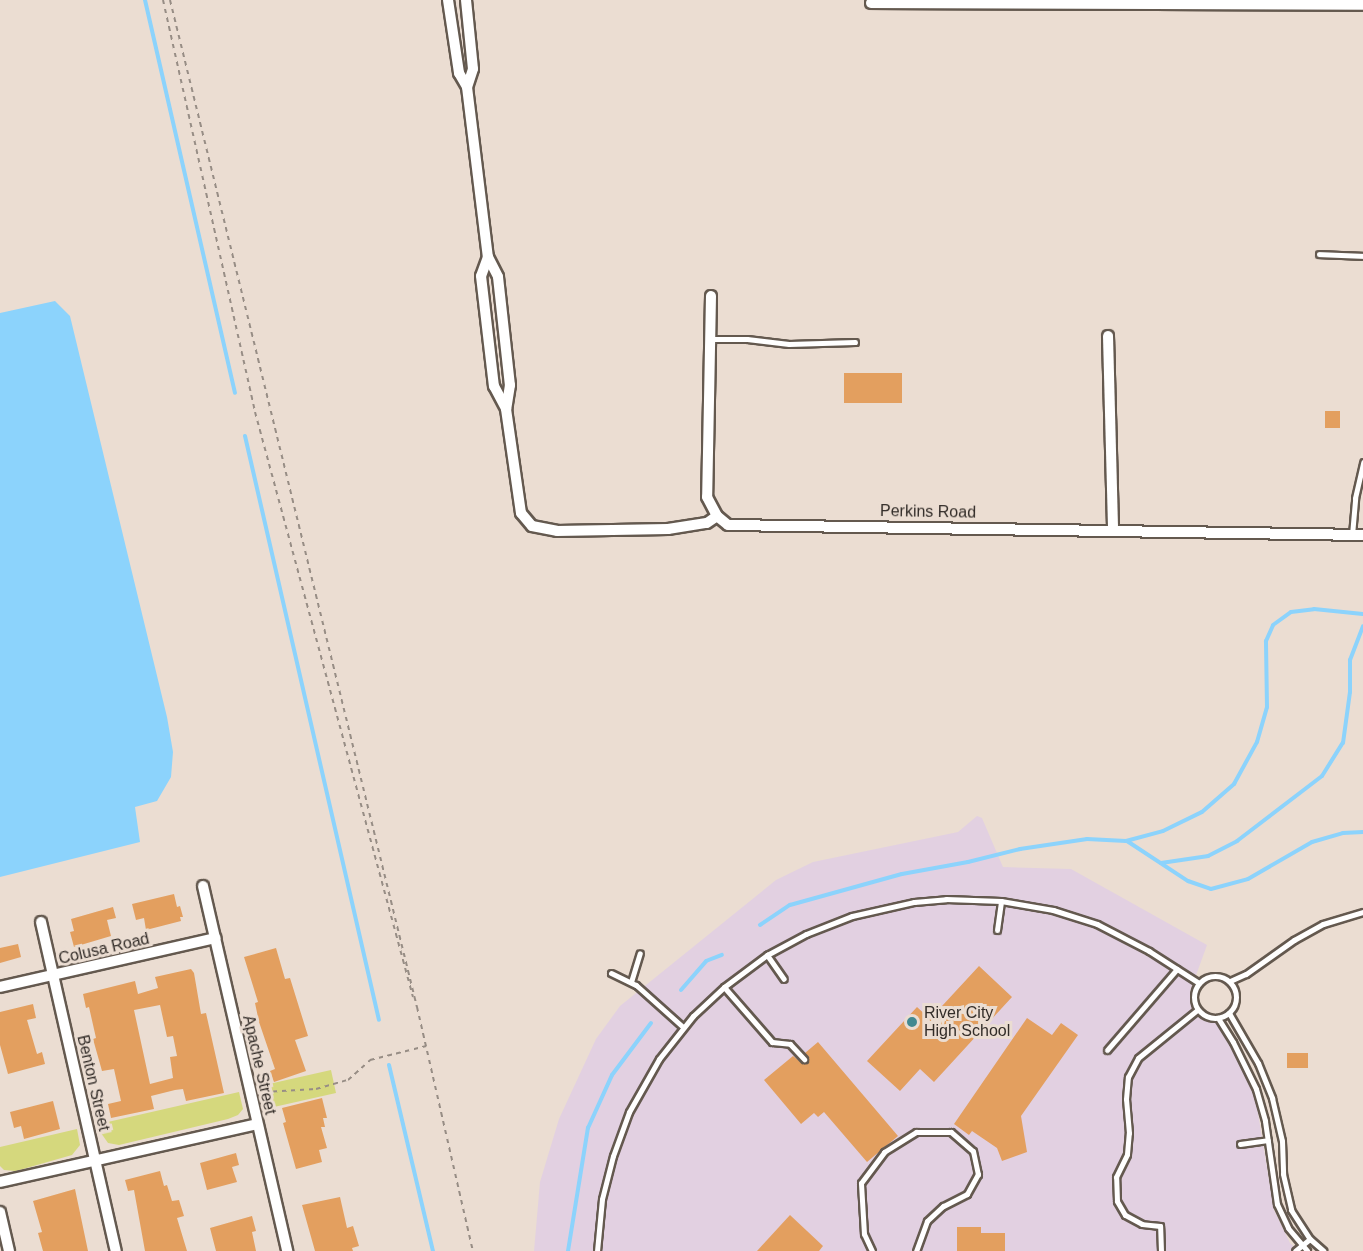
<!DOCTYPE html>
<style>
body{margin:0}
#map{position:relative;width:1363px;height:1251px;overflow:hidden;background:#ebddd2;font-family:Arial,sans-serif}
div>[style]{position:absolute}
.industrial>*{inset:0;background:#e2d0e1}
.green>*{inset:0;background:#d5d87d}
.water>*{inset:0;background:#8cd3fc}
.stream>*{height:4px;margin:-2px;padding:0 2px;transform-origin:2px;border-radius:2px;background:#8cd3fc}
.building>*{inset:0;background:#e39f5f}
.path>*{height:2px;margin-top:-1px;transform-origin:0;background:repeating-linear-gradient(90deg,#978d85 0 4.5px,transparent 0 9px)}
.roads{filter:drop-shadow(2px 0 #64594f) drop-shadow(-2px 0 #64594f) drop-shadow(0 2px #64594f) drop-shadow(0 -2px #64594f)}
.service>*{height:5px;margin:-2.5px;padding:0 2.5px;transform-origin:2.5px;border-radius:2.5px;background:#fff}
.service>.ring{margin:-2.5px;padding:0;box-sizing:content-box;background:none;border:5px solid #fff;border-radius:50%}
.minor>*{height:10px;margin:-5px;padding:0 5px;transform-origin:5px;border-radius:5px;background:#fff}
.dots>*{width:16px;height:16px;translate:-50% -50%;box-sizing:border-box;border:3px solid #ebddd2;border-radius:50%}
span{translate:-50% -50%;white-space:nowrap;text-align:center;line-height:1.15;-webkit-text-stroke:6px #ebddd2;paint-order:stroke}
.street-label{font-size:16px;color:#322c28}
.poi-label{font-size:16px;color:#322c28}
.left{translate:0 -50%;text-align:left}
</style>
<div id="map">
<div class="industrial">
<div style="clip-path:polygon(977px 816px,982px 818px,1003px 867px,1071px 869px,1207px 945px,1190px 992px,1228px 1038px,1255px 1095px,1274px 1210px,1290px 1243px,1299px 1251px,534px 1251px,540px 1182px,559px 1119px,596px 1039px,620px 1006px,776px 880px,813px 862px,958px 832px)"></div>
</div>
<div class="green">
<div style="clip-path:polygon(331px 1070px,336px 1093px,265px 1109px,260px 1086px)"></div>
<div style="clip-path:polygon(239px 1092px,243px 1109px,238px 1115px,228px 1119px,119px 1145px,108px 1143px,101px 1133px,99px 1124px)"></div>
<div style="clip-path:polygon(77px 1129px,80px 1145px,72px 1155px,16px 1171px,4px 1170px,0 1166px,0 1147px)"></div>
</div>
<div class="water">
<div style="clip-path:polygon(55px 301px,70px 316px,167px 717px,173px 752px,171px 777px,157px 801px,135px 807px,140px 842px,0 877px,0 313px)"></div>
</div>
<div class="stream">
<div style="left:145px;top:0;width:403px;rotate:77.1deg"></div>
<div style="left:245px;top:436px;width:599px;rotate:77.08deg"></div>
<div style="left:1127px;top:841px;width:73px;rotate:33.3deg"></div>
<div style="left:1188px;top:881px;width:24px;rotate:19deg"></div>
<div style="left:1211px;top:889px;width:38px;rotate:-15deg"></div>
<div style="left:1248px;top:879px;width:74px;rotate:-30deg"></div>
<div style="left:1312px;top:842px;width:32px;rotate:-16deg"></div>
<div style="left:1343px;top:833px;width:20px;rotate:-3deg"></div>
<div style="left:1161px;top:863px;width:48px;rotate:-8.5deg"></div>
<div style="left:1208px;top:856px;width:33px;rotate:-27deg"></div>
<div style="left:1237px;top:841px;width:107px;rotate:-37.4deg"></div>
<div style="left:1322px;top:776px;width:39px;rotate:-58deg"></div>
<div style="left:1343px;top:743px;width:51px;rotate:-82.2deg"></div>
<div style="left:1350px;top:692px;width:32px;rotate:-90deg"></div>
<div style="left:1350px;top:660px;width:36px;rotate:-69deg"></div>
<div style="left:760px;top:925px;width:36px;rotate:-34deg"></div>
<div style="left:790px;top:905px;width:116px;rotate:-15.5deg"></div>
<div style="left:902px;top:874px;width:67px;rotate:-10.3deg"></div>
<div style="left:968px;top:862px;width:54px;rotate:-14deg"></div>
<div style="left:1020px;top:849px;width:68px;rotate:-8.5deg"></div>
<div style="left:1087px;top:839px;width:39px;rotate:3deg"></div>
<div style="left:1126px;top:841px;width:38px;rotate:-15deg"></div>
<div style="left:1163px;top:831px;width:43px;rotate:-26deg"></div>
<div style="left:1202px;top:812px;width:43px;rotate:-41.2deg"></div>
<div style="left:1234px;top:784px;width:48px;rotate:-61.3deg"></div>
<div style="left:1257px;top:742px;width:36px;rotate:-74deg"></div>
<div style="left:1267px;top:707px;width:66px;rotate:-90.9deg"></div>
<div style="left:1266px;top:641px;width:17px;rotate:-66deg"></div>
<div style="left:1273px;top:625px;width:22px;rotate:-36deg"></div>
<div style="left:1291px;top:612px;width:23px;rotate:-7deg"></div>
<div style="left:1314px;top:609px;width:49px;rotate:5.8deg"></div>
<div style="left:681px;top:990px;width:38px;rotate:-49deg"></div>
<div style="left:706px;top:961px;width:17px;rotate:-21deg"></div>
<div style="left:389px;top:1065px;width:191px;rotate:76.7deg"></div>
<div style="left:568px;top:1251px;width:125px;rotate:-80.8deg"></div>
<div style="left:588px;top:1128px;width:58px;rotate:-65.6deg"></div>
<div style="left:612px;top:1075px;width:65px;rotate:-53.1deg"></div>
</div>
<div class="building">
<div style="clip-path:polygon(844px 373px,902px 373px,902px 403px,844px 403px)"></div>
<div style="clip-path:polygon(1325px 411px,1340px 411px,1340px 428px,1325px 428px)"></div>
<div style="clip-path:polygon(174px 894px,177px 907px,180px 906px,183px 917px,180px 917px,181px 921px,146px 930px,144px 918px,136px 920px,132px 904px)"></div>
<div style="clip-path:polygon(113px 907px,116px 918px,107px 920px,111px 936px,74px 947px,70px 932px,74px 931px,71px 919px)"></div>
<div style="clip-path:polygon(18px 944px,21px 957px,0 963px,0 948px)"></div>
<div style="clip-path:polygon(276px 948px,285px 979px,290px 978px,308px 1036px,295px 1040px,306px 1071px,274px 1082px,270px 1071px,275px 1069px,259px 1022px,255px 1003px,258px 1002px,244px 957px)"></div>
<div style="clip-path:polygon(979px 966px,1012px 997px,934px 1082px,920px 1069px,900px 1091px,867px 1061px,917px 1007px,930px 1019px)"></div>
<div style="clip-path:polygon(evenodd,191px 969px,194px 973px,201px 1014px,206px 1013px,224px 1093px,186px 1101px,183px 1089px,175px 1090px,151px 1096px,154px 1109px,111px 1118px,108px 1104px,121px 1101px,114px 1069px,102px 1071px,93px 1039px,96px 1038px,89px 1007px,86px 1008px,83px 994px,135px 981px,138px 994px,158px 988px,155px 977px,191px 969px,160px 1005px,167px 1037px,173px 1036px,177px 1056px,170px 1057px,173px 1078px,150px 1084px,134px 1010px,160px 1005px)"></div>
<div style="clip-path:polygon(33px 1004px,36px 1018px,27px 1020px,37px 1054px,42px 1052px,45px 1064px,8px 1074px,0 1045px,0 1012px)"></div>
<div style="clip-path:polygon(1027px 1018px,1052px 1035px,1061px 1023px,1078px 1035px,1021px 1116px,1027px 1152px,1002px 1161px,997px 1148px,972px 1131px,969px 1135px,954px 1124px)"></div>
<div style="clip-path:polygon(818px 1042px,898px 1136px,867px 1162px,824px 1112px,818px 1117px,814px 1113px,801px 1124px,764px 1080px,793px 1056px,802px 1063px,807px 1063px,809px 1058px,805px 1053px)"></div>
<div style="clip-path:polygon(1287px 1053px,1308px 1053px,1308px 1068px,1287px 1068px)"></div>
<div style="clip-path:polygon(322px 1098px,327px 1118px,323px 1118px,325px 1127px,321px 1127px,327px 1148px,319px 1150px,322px 1162px,296px 1169px,283px 1123px,286px 1122px,282px 1108px)"></div>
<div style="clip-path:polygon(53px 1101px,60px 1129px,24px 1139px,21px 1126px,14px 1128px,10px 1112px)"></div>
<div style="clip-path:polygon(236px 1153px,239px 1165px,232px 1167px,237px 1182px,207px 1190px,200px 1163px)"></div>
<div style="clip-path:polygon(160px 1171px,164px 1186px,167px 1185px,172px 1201px,179px 1200px,184px 1216px,177px 1218px,187px 1251px,145px 1251px,134px 1190px,128px 1191px,125px 1180px)"></div>
<div style="clip-path:polygon(75px 1189px,88px 1251px,43px 1251px,38px 1233px,42px 1232px,33px 1201px)"></div>
<div style="clip-path:polygon(340px 1197px,347px 1228px,353px 1226px,359px 1246px,352px 1248px,353px 1251px,315px 1251px,302px 1205px)"></div>
<div style="clip-path:polygon(790px 1215px,823px 1246px,819px 1251px,757px 1251px)"></div>
<div style="clip-path:polygon(252px 1216px,256px 1231px,252px 1232px,256px 1251px,216px 1251px,210px 1228px)"></div>
<div style="clip-path:polygon(957px 1227px,981px 1227px,981px 1233px,1005px 1233px,1005px 1251px,957px 1251px)"></div>
</div>
<div class="path">
<div style="left:163px;top:0;width:422px;rotate:77.4deg"></div>
<div style="left:255px;top:412px;width:606px;rotate:74.89deg"></div>
<div style="left:170px;top:0;width:1037px;rotate:76.22deg"></div>
<div style="left:417px;top:1007px;width:250px;rotate:77.1deg"></div>
<div style="left:264px;top:1092px;width:52px;rotate:-3.3deg"></div>
<div style="left:316px;top:1089px;width:33px;rotate:-16deg"></div>
<div style="left:348px;top:1080px;width:30px;rotate:-42deg"></div>
<div style="left:370px;top:1060px;width:58px;rotate:-14deg"></div>
</div>
<div class="roads">
<div class="service">
<div style="left:1319px;top:254px;width:44px;rotate:2.6deg"></div>
<div style="left:710px;top:339px;width:37px"></div>
<div style="left:747px;top:339px;width:42px;rotate:6.8deg"></div>
<div style="left:789px;top:344px;width:66px;rotate:-1.7deg"></div>
<div style="left:1352px;top:535px;width:37px;rotate:-85deg"></div>
<div style="left:1355px;top:498px;width:37px;rotate:-77deg"></div>
<div style="left:997px;top:930px;width:29px;rotate:-82deg"></div>
<div style="left:767px;top:955px;width:29px;rotate:55deg"></div>
<div style="left:611px;top:973px;width:28px;rotate:26deg"></div>
<div style="left:636px;top:985px;width:63px;rotate:41.8deg"></div>
<div class="ring" style="left:1194px;top:976px;width:37px;height:37px"></div>
<div style="left:1230px;top:981px;width:17px;rotate:-24deg"></div>
<div style="left:1246px;top:974px;width:59px;rotate:-35.3deg"></div>
<div style="left:1294px;top:940px;width:33px;rotate:-29deg"></div>
<div style="left:1323px;top:924px;width:42px;rotate:-16.7deg"></div>
<div style="left:631px;top:982px;width:30px;rotate:-73deg"></div>
<div style="left:724px;top:987px;width:73px;rotate:48.9deg"></div>
<div style="left:772px;top:1042px;width:18px;rotate:6deg"></div>
<div style="left:790px;top:1044px;width:21px;rotate:47deg"></div>
<div style="left:1229px;top:1013px;width:58px;rotate:59.9deg"></div>
<div style="left:1258px;top:1063px;width:38px;rotate:68deg"></div>
<div style="left:1272px;top:1098px;width:44px;rotate:76.9deg"></div>
<div style="left:1282px;top:1141px;width:33px;rotate:88deg"></div>
<div style="left:1283px;top:1174px;width:37px;rotate:77deg"></div>
<div style="left:1291px;top:1210px;width:35px;rotate:57deg"></div>
<div style="left:1310px;top:1239px;width:18px;rotate:41deg"></div>
<div style="left:1218px;top:1018px;width:28px;rotate:58deg"></div>
<div style="left:1233px;top:1042px;width:52px;rotate:63.9deg"></div>
<div style="left:1256px;top:1089px;width:33px;rotate:74deg"></div>
<div style="left:1265px;top:1121px;width:84px;rotate:81.8deg"></div>
<div style="left:1277px;top:1204px;width:26px;rotate:65deg"></div>
<div style="left:1288px;top:1228px;width:30px;rotate:50deg"></div>
<div style="left:1107px;top:1050px;width:107px;rotate:-49.2deg"></div>
<div style="left:1240px;top:1144px;width:28px;rotate:-8deg"></div>
<div style="left:597px;top:1251px;width:52px;rotate:-84.5deg"></div>
<div style="left:602px;top:1199px;width:44px;rotate:-75.7deg"></div>
<div style="left:613px;top:1156px;width:47px;rotate:-70deg"></div>
<div style="left:629px;top:1112px;width:61px;rotate:-60.5deg"></div>
<div style="left:659px;top:1059px;width:55px;rotate:-51.7deg"></div>
<div style="left:693px;top:1016px;width:42px;rotate:-43.1deg"></div>
<div style="left:724px;top:987px;width:54px;rotate:-36.7deg"></div>
<div style="left:767px;top:955px;width:44px;rotate:-28.3deg"></div>
<div style="left:806px;top:934px;width:49px;rotate:-21.4deg"></div>
<div style="left:852px;top:916px;width:64px;rotate:-12.7deg"></div>
<div style="left:914px;top:902px;width:32px;rotate:-5deg"></div>
<div style="left:946px;top:899px;width:55px;rotate:2.1deg"></div>
<div style="left:1001px;top:901px;width:53px;rotate:9.8deg"></div>
<div style="left:1053px;top:910px;width:46px;rotate:17.7deg"></div>
<div style="left:1097px;top:924px;width:59px;rotate:27.4deg"></div>
<div style="left:1149px;top:951px;width:59px;rotate:32.6deg"></div>
<div style="left:872px;top:1251px;width:19px;rotate:-115deg"></div>
<div style="left:864px;top:1234px;width:51px;rotate:-93.4deg"></div>
<div style="left:861px;top:1183px;width:39px;rotate:-53deg"></div>
<div style="left:884px;top:1152px;width:38px;rotate:-32deg"></div>
<div style="left:916px;top:1132px;width:35px"></div>
<div style="left:951px;top:1132px;width:29px;rotate:41deg"></div>
<div style="left:973px;top:1151px;width:24px;rotate:78deg"></div>
<div style="left:978px;top:1174px;width:23px;rotate:119deg"></div>
<div style="left:967px;top:1194px;width:27px;rotate:153deg"></div>
<div style="left:943px;top:1206px;width:22px;rotate:137deg"></div>
<div style="left:927px;top:1221px;width:32px;rotate:110deg"></div>
<div style="left:1161px;top:1251px;width:25px;rotate:-92deg"></div>
<div style="left:1160px;top:1226px;width:18px;rotate:-174deg"></div>
<div style="left:1142px;top:1224px;width:19px;rotate:-152deg"></div>
<div style="left:1125px;top:1215px;width:16px;rotate:-120deg"></div>
<div style="left:1117px;top:1201px;width:24px;rotate:-92deg"></div>
<div style="left:1116px;top:1177px;width:25px;rotate:-64deg"></div>
<div style="left:1127px;top:1154px;width:21px;rotate:-85deg"></div>
<div style="left:1129px;top:1133px;width:34px;rotate:-95deg"></div>
<div style="left:1126px;top:1099px;width:22px;rotate:-85deg"></div>
<div style="left:1128px;top:1077px;width:21px;rotate:-62deg"></div>
<div style="left:1138px;top:1058px;width:76px;rotate:-39.1deg"></div>
<div style="left:1295px;top:1251px;width:19px;rotate:-39deg"></div>
</div>
<div class="minor">
<div style="left:448px;top:0;width:74px;rotate:81.4deg"></div>
<div style="left:459px;top:73px;width:16px;rotate:60deg"></div>
<div style="left:467px;top:87px;width:171px;rotate:83deg"></div>
<div style="left:488px;top:257px;width:22px;rotate:63deg"></div>
<div style="left:498px;top:277px;width:109px;rotate:83.7deg"></div>
<div style="left:510px;top:385px;width:24px;rotate:99deg"></div>
<div style="left:506px;top:409px;width:105px;rotate:81.8deg"></div>
<div style="left:521px;top:513px;width:17px;rotate:50deg"></div>
<div style="left:532px;top:526px;width:25px;rotate:11deg"></div>
<div style="left:557px;top:531px;width:111px;rotate:-1deg"></div>
<div style="left:668px;top:529px;width:39px;rotate:-9deg"></div>
<div style="left:707px;top:523px;width:12px;rotate:-35deg"></div>
<div style="left:466px;top:0;width:69px;rotate:84.2deg"></div>
<div style="left:473px;top:69px;width:19px;rotate:108deg"></div>
<div style="left:871px;top:3px;width:492px;rotate:0.2deg"></div>
<div style="left:488px;top:257px;width:20px;rotate:110deg"></div>
<div style="left:481px;top:276px;width:111px;rotate:83.3deg"></div>
<div style="left:494px;top:386px;width:26px;rotate:62deg"></div>
<div style="left:711px;top:296px;width:201px;rotate:91.1deg"></div>
<div style="left:707px;top:497px;width:21px;rotate:62deg"></div>
<div style="left:717px;top:516px;width:14px;rotate:39deg"></div>
<div style="left:728px;top:525px;width:635px;rotate:0.9deg"></div>
<div style="left:1108px;top:336px;width:194px;rotate:88.5deg"></div>
<div style="left:203px;top:886px;width:375px;rotate:77deg"></div>
<div style="left:41px;top:922px;width:337px;rotate:77.2deg"></div>
<div style="left:0;top:987px;width:221px;rotate:-12.8deg"></div>
<div style="left:0;top:1182px;width:263px;rotate:-12.7deg"></div>
<div style="left:0;top:1212px;width:40px;rotate:77deg"></div>
</div>
</div>
<div class="dots">
<div style="left:912px;top:1022px;background:#428991"></div>
</div>
<div class="street-label">
<span style="left:928px;top:512px;rotate:1deg">Perkins Road</span>
<span style="left:104px;top:949px;rotate:-13deg">Colusa Road</span>
<span style="left:259px;top:1065px;rotate:77deg">Apache Street</span>
<span style="left:93px;top:1083px;rotate:77deg">Benton Street</span>
</div>
<div class="poi-label">
<span class="left" style="left:924px;top:1022px">River City<br>High School</span>
</div>
</div>
